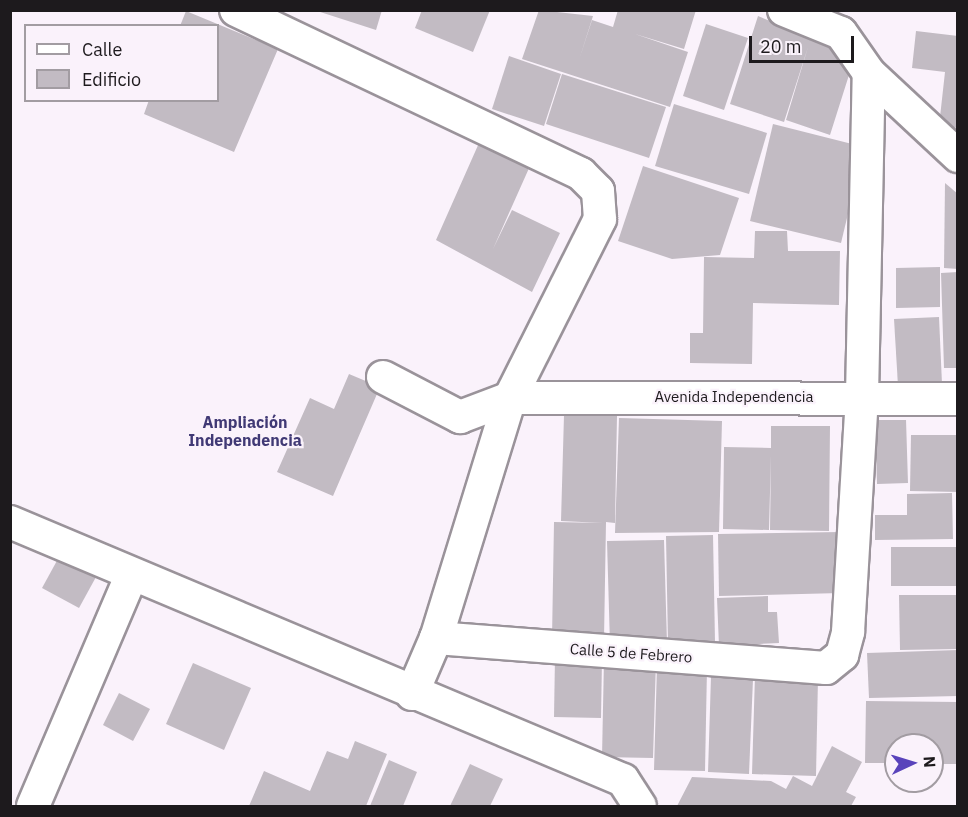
<!DOCTYPE html>
<meta charset="utf-8">
<style>
body{margin:0}
#map{position:relative;width:968px;height:817px;overflow:hidden;background:#faf2fb;font-family:"IBM Plex Sans",sans-serif}
div>[style]{position:absolute}
.building>*{inset:0;background:#c2bbc3}
.roads{filter:drop-shadow(2px 0 #9a939a) drop-shadow(-2px 0 #9a939a) drop-shadow(0 2px #9a939a) drop-shadow(0 -2px #9a939a)}
.street>*{height:32px;margin:-16px;padding:0 16px;transform-origin:16px;border-radius:16px;background:#fff}
span{translate:-50% -50%;white-space:nowrap;text-align:center;line-height:1.15;-webkit-text-stroke:4.5px #faf2fb;paint-order:stroke}
.street-label{font-size:15px;color:#1d1a1d}
.neighbourhood-label{font-size:16px;color:#403975;font-weight:700}
.frame{position:absolute;inset:0;border:12px solid #1d1a1d;pointer-events:none}
.legend{position:absolute;left:24px;top:24px;width:195px;height:78px;box-sizing:border-box;background:#faf2fb;border:2px solid #a29ca2;margin:0;padding:8px 10px;list-style:none;font-size:18px;color:#1d1a1d}
.legend li{display:flex;align-items:center;gap:12px;height:30px}
.legend b{width:30px;border:2px solid #a29ca2}
.north{position:absolute;left:884px;top:733px;width:60px;height:60px;box-sizing:border-box;background:#faf2fb;border:2px solid #a29ca2;border-radius:50%;rotate:86deg;font-size:16px;font-weight:700;line-height:24px;text-align:center;color:#1d1a1d}
.north::after{content:'';display:block;margin:auto;width:21px;height:27px;background:#5943bb;clip-path:polygon(50% 0,100% 100%,50% 72%,0 100%)}
.scale{position:absolute;left:749px;top:36px;width:105px;height:27px;box-sizing:border-box;border:3px solid #1d1a1d;border-top:0;padding-left:8px;font-size:18px;line-height:21px;white-space:nowrap;color:#1d1a1d;-webkit-text-stroke:4px #faf2fb;paint-order:stroke}
</style>
<div id="map">
<div class="building">
<div style="clip-path:polygon(314px 10px,382px 10px,376px 30px)"></div>
<div style="clip-path:polygon(422px 10px,490px 10px,473px 52px,415px 28px)"></div>
<div style="clip-path:polygon(539px 10px,593px 16px,579px 60px,592px 20px,613px 27px,618px 10px,696px 10px,684px 49px,635px 34px,688px 52px,670px 107px,522px 59px)"></div>
<div style="clip-path:polygon(186px 11px,278px 49px,234px 152px,144px 114px,149px 100px,218px 100px,218px 26px,180px 26px)"></div>
<div style="clip-path:polygon(758px 16px,855px 56px,830px 135px,786px 120px,808px 47px,784px 122px,730px 104px)"></div>
<div style="clip-path:polygon(706px 24px,748px 38px,724px 110px,683px 96px)"></div>
<div style="clip-path:polygon(916px 31px,958px 36px,958px 128px,939px 126px,945px 72px,912px 68px)"></div>
<div style="clip-path:polygon(509px 56px,561px 74px,544px 126px,492px 109px)"></div>
<div style="clip-path:polygon(562px 74px,666px 107px,649px 158px,546px 124px)"></div>
<div style="clip-path:polygon(674px 104px,767px 133px,749px 194px,655px 166px)"></div>
<div style="clip-path:polygon(773px 124px,864px 147px,841px 243px,750px 221px)"></div>
<div style="clip-path:polygon(479px 143px,530px 166px,493px 249px,512px 210px,560px 233px,532px 292px,436px 240px)"></div>
<div style="clip-path:polygon(643px 166px,739px 198px,720px 255px,672px 259px,618px 241px)"></div>
<div style="clip-path:polygon(945px 183px,958px 194px,958px 269px,944px 268px)"></div>
<div style="clip-path:polygon(755px 231px,787px 231px,788px 251px,840px 251px,839px 305px,753px 303px,752px 364px,690px 363px,690px 333px,703px 333px,704px 257px,754px 258px)"></div>
<div style="clip-path:polygon(940px 267px,940px 307px,896px 308px,896px 268px)"></div>
<div style="clip-path:polygon(958px 272px,958px 368px,944px 368px,941px 273px)"></div>
<div style="clip-path:polygon(939px 317px,942px 384px,898px 386px,894px 319px)"></div>
<div style="clip-path:polygon(349px 374px,380px 387px,333px 496px,277px 472px,310px 398px,334px 409px)"></div>
<div style="clip-path:polygon(564px 415px,617px 416px,615px 523px,606px 522px,604px 639px,552px 638px,554px 522px,603px 523px,561px 521px)"></div>
<div style="clip-path:polygon(619px 418px,722px 421px,719px 532px,615px 533px)"></div>
<div style="clip-path:polygon(875px 420px,906px 420px,908px 483px,877px 484px)"></div>
<div style="clip-path:polygon(771px 426px,830px 426px,829px 531px,770px 530px,771px 455px,769px 530px,723px 529px,724px 447px,771px 448px)"></div>
<div style="clip-path:polygon(911px 435px,958px 435px,958px 492px,910px 491px)"></div>
<div style="clip-path:polygon(952px 493px,953px 539px,875px 540px,875px 515px,907px 515px,907px 494px)"></div>
<div style="clip-path:polygon(840px 532px,841px 593px,719px 596px,718px 534px)"></div>
<div style="clip-path:polygon(713px 535px,715px 642px,668px 643px,666px 536px)"></div>
<div style="clip-path:polygon(664px 540px,667px 643px,610px 645px,607px 541px)"></div>
<div style="clip-path:polygon(891px 547px,958px 547px,958px 586px,891px 586px)"></div>
<div style="clip-path:polygon(59px 557px,96px 577px,79px 608px,42px 588px)"></div>
<div style="clip-path:polygon(899px 595px,958px 595px,958px 649px,900px 650px)"></div>
<div style="clip-path:polygon(768px 596px,768px 612px,777px 612px,779px 643px,719px 646px,717px 598px)"></div>
<div style="clip-path:polygon(958px 650px,958px 696px,869px 698px,867px 653px)"></div>
<div style="clip-path:polygon(555px 657px,602px 659px,601px 718px,554px 717px)"></div>
<div style="clip-path:polygon(604px 659px,656px 660px,653px 758px,602px 757px)"></div>
<div style="clip-path:polygon(193px 663px,251px 688px,224px 750px,166px 724px)"></div>
<div style="clip-path:polygon(657px 666px,707px 668px,705px 771px,654px 770px)"></div>
<div style="clip-path:polygon(755px 675px,818px 678px,816px 776px,752px 774px)"></div>
<div style="clip-path:polygon(711px 677px,753px 679px,749px 774px,708px 772px)"></div>
<div style="clip-path:polygon(119px 693px,150px 709px,133px 741px,103px 725px)"></div>
<div style="clip-path:polygon(866px 701px,958px 702px,958px 764px,932px 764px,932px 745px,896px 745px,896px 763px,865px 763px)"></div>
<div style="clip-path:polygon(355px 741px,387px 754px,366px 806px,249px 806px,264px 771px,310px 791px,327px 751px,348px 759px)"></div>
<div style="clip-path:polygon(832px 746px,862px 762px,846px 792px,856px 797px,851px 806px,677px 806px,692px 777px,771px 781px,786px 789px,793px 776px,812px 786px)"></div>
<div style="clip-path:polygon(389px 760px,417px 772px,403px 806px,370px 806px)"></div>
<div style="clip-path:polygon(470px 764px,503px 779px,490px 806px,450px 806px)"></div>
</div>
<div class="roads">
<div class="street">
<div style="left:236px;top:10px;width:382px;rotate:25.4deg"></div>
<div style="left:581px;top:174px;width:24px;rotate:45deg"></div>
<div style="left:598px;top:191px;width:28px;rotate:86deg"></div>
<div style="left:600px;top:219px;width:200px;rotate:116.7deg"></div>
<div style="left:510px;top:398px;width:251px;rotate:107.1deg"></div>
<div style="left:436px;top:638px;width:61px;rotate:113.2deg"></div>
<div style="left:784px;top:10px;width:61px;rotate:22deg"></div>
<div style="left:841px;top:33px;width:49px;rotate:55deg"></div>
<div style="left:869px;top:73px;width:122px;rotate:43deg"></div>
<div style="left:383px;top:377px;width:87px;rotate:27.5deg"></div>
<div style="left:460px;top:417px;width:53px;rotate:-20.8deg"></div>
<div style="left:510px;top:398px;width:448px;rotate:0.1deg"></div>
<div style="left:10px;top:522px;width:665px;rotate:22.83deg"></div>
<div style="left:623px;top:780px;width:31px;rotate:57deg"></div>
<div style="left:436px;top:638px;width:391px;rotate:4.4deg"></div>
<div style="left:826px;top:668px;width:21px;rotate:-39deg"></div>
<div style="left:842px;top:655px;width:24px;rotate:-75deg"></div>
<div style="left:848px;top:632px;width:236px;rotate:-86.6deg"></div>
<div style="left:862px;top:396px;width:323px;rotate:-88.8deg"></div>
<div style="left:33px;top:806px;width:252px;rotate:-66.9deg"></div>
</div>
</div>
<div class="street-label">
<span style="left:734px;top:397px">Avenida Independencia</span>
<span style="left:631px;top:653px;rotate:4deg">Calle 5 de Febrero</span>
</div>
<div class="neighbourhood-label">
<span style="left:245px;top:431px">Ampliación<br>Independencia</span>
</div>
<div class="frame"></div>
<ul class="legend">
<li><b style="height:8px;background:#fff"></b>Calle</li>
<li><b style="height:16px;background:#c2bbc3"></b>Edificio</li>
</ul>
<div class="north">N</div>
<div class="scale">20 m</div>
</div>
